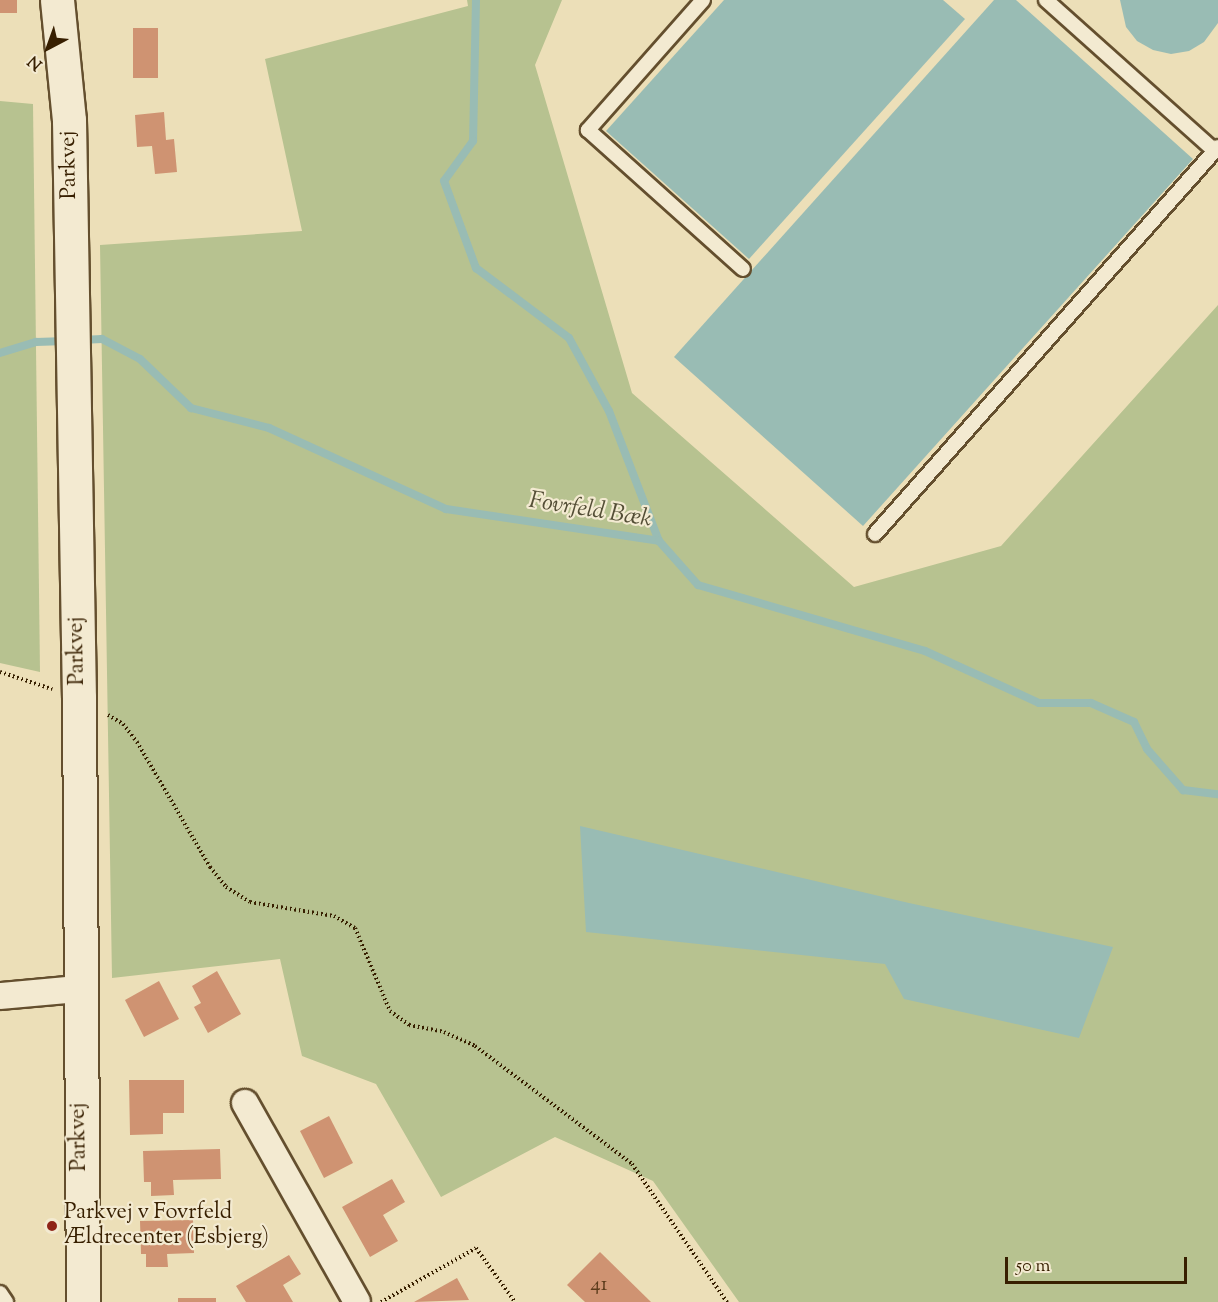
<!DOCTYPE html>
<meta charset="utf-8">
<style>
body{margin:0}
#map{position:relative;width:1218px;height:1302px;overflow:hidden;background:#ecdfb8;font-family:"Sorts Mill Goudy",serif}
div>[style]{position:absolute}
.green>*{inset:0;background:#b7c290}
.water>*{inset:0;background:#99bcb4}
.stream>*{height:8px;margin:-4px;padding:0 4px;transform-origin:4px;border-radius:4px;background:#99bcb4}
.building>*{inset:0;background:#cf9372}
.path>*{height:4px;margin-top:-2px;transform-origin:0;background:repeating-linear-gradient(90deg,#371f00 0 1.5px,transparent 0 4.5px)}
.roads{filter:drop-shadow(2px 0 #644f2e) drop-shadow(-2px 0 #644f2e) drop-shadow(0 2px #644f2e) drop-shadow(0 -2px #644f2e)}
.lane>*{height:14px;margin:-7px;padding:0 7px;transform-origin:7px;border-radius:7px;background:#f3ead1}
.street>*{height:26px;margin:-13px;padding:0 13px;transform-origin:13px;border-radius:13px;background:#f3ead1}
.secondary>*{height:33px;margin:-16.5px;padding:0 16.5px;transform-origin:16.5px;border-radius:16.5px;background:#f3ead1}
.dots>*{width:16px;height:16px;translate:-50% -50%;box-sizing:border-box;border:3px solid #f3ead1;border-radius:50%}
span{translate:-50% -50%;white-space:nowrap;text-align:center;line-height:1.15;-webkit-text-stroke:4.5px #f3ead1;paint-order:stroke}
.number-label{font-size:20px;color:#5d3c1c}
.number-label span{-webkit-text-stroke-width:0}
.street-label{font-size:22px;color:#371f00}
.poi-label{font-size:22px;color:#371f00}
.left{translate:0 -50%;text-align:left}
.water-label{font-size:24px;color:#544e36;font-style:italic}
.north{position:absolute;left:18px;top:18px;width:60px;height:60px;-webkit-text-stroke:4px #f3ead1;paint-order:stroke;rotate:221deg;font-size:16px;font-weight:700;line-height:24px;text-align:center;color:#371f00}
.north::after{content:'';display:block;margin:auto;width:21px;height:27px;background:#371f00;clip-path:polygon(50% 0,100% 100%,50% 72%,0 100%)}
.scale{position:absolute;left:1005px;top:1257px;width:182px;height:27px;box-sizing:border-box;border:3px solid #371f00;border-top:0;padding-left:8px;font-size:18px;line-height:21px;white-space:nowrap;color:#371f00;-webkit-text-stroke:4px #f3ead1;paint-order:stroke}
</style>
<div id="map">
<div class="green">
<div style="clip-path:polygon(467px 0,562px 0,535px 65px,632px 393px,854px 587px,1001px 546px,1218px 305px,1218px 1302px,739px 1302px,653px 1181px,555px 1137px,441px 1197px,376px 1084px,302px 1056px,280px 959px,112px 978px,100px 245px,302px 231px,265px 59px,468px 6px)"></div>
<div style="clip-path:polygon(0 101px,33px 104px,40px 672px,0 663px)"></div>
</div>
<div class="water">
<div style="clip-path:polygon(724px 0,943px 0,965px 19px,749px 259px,606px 131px)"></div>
<div style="clip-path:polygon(994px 0,1016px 0,1193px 159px,863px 526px,674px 357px)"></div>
<div style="clip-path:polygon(1120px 0,1218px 0,1218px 23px,1204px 42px,1189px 51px,1171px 54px,1153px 50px,1137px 41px,1126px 27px)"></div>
<div style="clip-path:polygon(580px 826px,909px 903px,1113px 947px,1079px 1038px,904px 999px,885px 964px,586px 932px)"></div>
</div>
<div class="stream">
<div style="left:476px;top:0;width:141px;rotate:91.2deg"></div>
<div style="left:473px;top:141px;width:49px;rotate:125.9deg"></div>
<div style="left:444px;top:181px;width:93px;rotate:69.8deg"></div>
<div style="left:476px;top:268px;width:116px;rotate:37deg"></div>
<div style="left:569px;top:338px;width:83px;rotate:61.3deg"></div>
<div style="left:609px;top:411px;width:139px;rotate:69deg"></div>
<div style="left:81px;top:340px;width:21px;rotate:-3deg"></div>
<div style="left:102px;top:339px;width:43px;rotate:27.8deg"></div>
<div style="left:140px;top:359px;width:71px;rotate:43.9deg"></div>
<div style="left:191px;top:408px;width:81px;rotate:14.4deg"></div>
<div style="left:269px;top:428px;width:195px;rotate:24.6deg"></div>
<div style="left:446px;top:509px;width:215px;rotate:8.5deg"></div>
<div style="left:659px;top:541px;width:59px;rotate:48.4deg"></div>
<div style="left:698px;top:585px;width:236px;rotate:16.2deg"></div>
<div style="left:925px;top:651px;width:125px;rotate:24.5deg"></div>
<div style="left:1039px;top:703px;width:52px"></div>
<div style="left:1091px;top:703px;width:47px;rotate:23.8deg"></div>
<div style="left:1134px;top:722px;width:30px;rotate:64deg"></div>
<div style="left:1147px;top:749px;width:55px;rotate:48.7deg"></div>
<div style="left:1183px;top:790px;width:35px;rotate:7deg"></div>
<div style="left:0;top:353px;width:38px;rotate:-17deg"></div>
<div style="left:36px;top:342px;width:30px;rotate:-2deg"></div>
</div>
<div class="building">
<div style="clip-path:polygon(0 0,17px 0,17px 13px,0 13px)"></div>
<div style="clip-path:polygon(133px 28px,158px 28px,158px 78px,133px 78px)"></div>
<div style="clip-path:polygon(164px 112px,166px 140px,174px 139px,177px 172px,155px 174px,152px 146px,137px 147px,135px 115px)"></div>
<div style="clip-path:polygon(217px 971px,241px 1014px,208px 1033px,194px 1007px,201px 1003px,192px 986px)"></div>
<div style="clip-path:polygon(159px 981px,179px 1019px,144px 1037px,125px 1000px)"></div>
<div style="clip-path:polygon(129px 1080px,184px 1080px,184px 1113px,163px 1113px,163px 1134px,130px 1135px)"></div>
<div style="clip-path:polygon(329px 1116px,353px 1163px,324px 1178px,300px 1131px)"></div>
<div style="clip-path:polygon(220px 1149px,221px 1179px,173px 1180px,174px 1195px,151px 1196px,151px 1182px,144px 1182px,143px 1151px)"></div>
<div style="clip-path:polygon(392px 1179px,405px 1202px,383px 1215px,398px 1241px,370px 1257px,342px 1207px)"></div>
<div style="clip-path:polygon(193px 1220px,194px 1253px,167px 1254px,168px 1267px,146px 1267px,146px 1254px,141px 1254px,140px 1221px)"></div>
<div style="clip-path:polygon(600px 1252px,651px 1302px,585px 1302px,567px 1285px)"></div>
<div style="clip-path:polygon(289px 1255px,301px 1274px,283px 1285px,293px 1302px,246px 1302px,236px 1286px)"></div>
<div style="clip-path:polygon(457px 1278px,469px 1300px,414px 1302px)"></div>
<div style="clip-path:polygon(178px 1298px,216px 1298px,216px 1302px,178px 1302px)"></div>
</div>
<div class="path">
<div style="left:0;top:672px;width:55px;rotate:18.1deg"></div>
<div style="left:108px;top:715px;width:17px;rotate:31deg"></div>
<div style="left:123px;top:724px;width:23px;rotate:52deg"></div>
<div style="left:137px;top:742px;width:145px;rotate:59.7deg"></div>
<div style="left:210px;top:867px;width:26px;rotate:51deg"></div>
<div style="left:226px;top:887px;width:28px;rotate:32deg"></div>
<div style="left:250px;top:902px;width:85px;rotate:9.5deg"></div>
<div style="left:334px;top:916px;width:24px;rotate:30deg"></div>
<div style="left:355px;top:928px;width:90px;rotate:67.1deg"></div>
<div style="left:390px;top:1011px;width:24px;rotate:36deg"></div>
<div style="left:409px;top:1025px;width:36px;rotate:11deg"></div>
<div style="left:444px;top:1032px;width:34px;rotate:24deg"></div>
<div style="left:475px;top:1046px;width:196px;rotate:36.9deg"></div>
<div style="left:632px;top:1164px;width:168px;rotate:55.5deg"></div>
<div style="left:381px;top:1302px;width:109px;rotate:-29.6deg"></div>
<div style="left:476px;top:1248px;width:67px;rotate:54.2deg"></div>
</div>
<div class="roads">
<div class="lane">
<div style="left:703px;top:0;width:174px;rotate:131.5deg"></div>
<div style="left:588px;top:130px;width:208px;rotate:41.9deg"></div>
<div style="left:1046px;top:0;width:227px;rotate:41.8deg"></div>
<div style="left:875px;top:534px;width:517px;rotate:-48.45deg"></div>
<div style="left:0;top:1293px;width:11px;rotate:56deg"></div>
</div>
<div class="street">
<div style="left:0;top:996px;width:79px;rotate:-5.1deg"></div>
<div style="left:245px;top:1103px;width:228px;rotate:60.6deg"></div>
</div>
<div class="secondary">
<div style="left:57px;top:0;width:121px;rotate:84.3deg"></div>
<div style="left:69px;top:120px;width:578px;rotate:89.01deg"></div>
<div style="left:79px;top:698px;width:604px;rotate:89.62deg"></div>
</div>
</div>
<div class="dots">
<div style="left:52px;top:1226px;background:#8f2418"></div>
</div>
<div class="number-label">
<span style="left:599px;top:1285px">41</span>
</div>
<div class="street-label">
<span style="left:70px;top:165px;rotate:-91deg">Parkvej</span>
<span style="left:78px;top:651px;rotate:-91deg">Parkvej</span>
<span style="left:80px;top:1137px;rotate:-91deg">Parkvej</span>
</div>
<div class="poi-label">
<span class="left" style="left:64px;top:1226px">Parkvej v Fovrfeld<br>Ældrecenter (Esbjerg)</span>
</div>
<div class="water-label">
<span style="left:590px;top:511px;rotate:9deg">Fovrfeld Bæk</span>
</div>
<div class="north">N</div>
<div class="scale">50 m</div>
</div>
